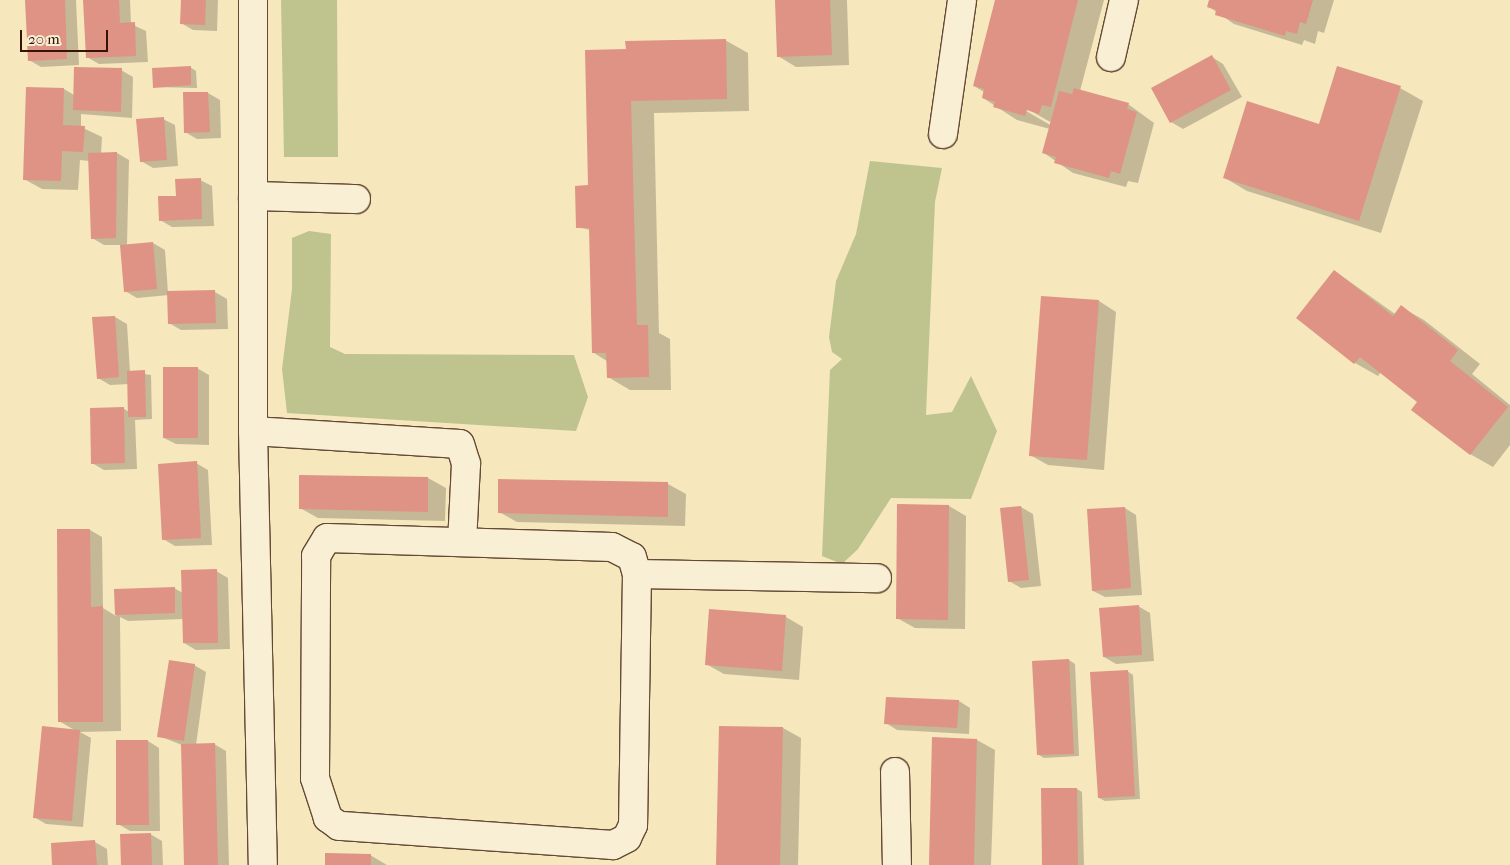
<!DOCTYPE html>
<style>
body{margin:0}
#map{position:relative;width:1510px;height:865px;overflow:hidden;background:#f6e7bd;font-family:"IM FELL French Canon",serif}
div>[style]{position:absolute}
.green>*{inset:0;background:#bfc48f}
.shadow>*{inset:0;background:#0003}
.building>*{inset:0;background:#de9385}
.roads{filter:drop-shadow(1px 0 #654934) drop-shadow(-1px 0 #654934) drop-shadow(0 1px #654934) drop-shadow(0 -1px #654934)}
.minor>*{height:28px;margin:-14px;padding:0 14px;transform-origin:14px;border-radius:14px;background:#f9efd4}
span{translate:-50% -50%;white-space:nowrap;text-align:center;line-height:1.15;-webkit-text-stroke:4.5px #f9efd4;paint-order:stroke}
.scale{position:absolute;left:20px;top:30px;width:88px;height:22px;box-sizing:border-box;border:2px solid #351406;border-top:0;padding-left:6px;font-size:15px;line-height:18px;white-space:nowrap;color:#351406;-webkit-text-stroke:4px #f9efd4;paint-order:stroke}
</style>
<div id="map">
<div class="green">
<div style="clip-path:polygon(281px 0,337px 0,338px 157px,284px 157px)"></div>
<div style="clip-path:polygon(870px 161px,942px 168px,935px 202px,926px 415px,952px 412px,971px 376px,997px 431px,971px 499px,891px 498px,858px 549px,842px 564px,822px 556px,830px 370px,842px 359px,832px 352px,829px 337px,836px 281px,856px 234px)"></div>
<div style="clip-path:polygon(309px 231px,331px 234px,330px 347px,345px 354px,574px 355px,588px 397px,576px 431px,287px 413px,282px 369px,292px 289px,292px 238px)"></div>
</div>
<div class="shadow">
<div style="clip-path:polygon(26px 0,76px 0,79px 65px,41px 67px,29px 60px)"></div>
<div style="clip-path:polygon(84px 0,130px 0,131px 24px,146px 31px,148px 62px,99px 64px,87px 57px)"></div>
<div style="clip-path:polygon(182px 0,218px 0,217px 31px,193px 30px,181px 23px)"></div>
<div style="clip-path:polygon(776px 0,847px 0,849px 65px,796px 67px,778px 56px)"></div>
<div style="clip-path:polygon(evenodd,997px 0,1104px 0,1080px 91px,1128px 104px,1154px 123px,1138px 183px,1128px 181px,1126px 187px,1073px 173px,1044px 153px,1050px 129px,1017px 120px,983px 98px,984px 92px,974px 86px,997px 0,1022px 106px,1052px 123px,1052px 126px,1021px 108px,1022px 106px)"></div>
<div style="clip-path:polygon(1210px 0,1334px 0,1324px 33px,1318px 31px,1315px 44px,1304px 40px,1302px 45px,1234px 24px,1208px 6px)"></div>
<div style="clip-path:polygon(725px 40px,748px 53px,749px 111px,654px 113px,659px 333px,670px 339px,671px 390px,630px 390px,608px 377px,607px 361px,594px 353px,590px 230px,577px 227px,627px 50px)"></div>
<div style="clip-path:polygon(1212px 57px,1223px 64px,1242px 97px,1183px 129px,1171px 122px)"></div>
<div style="clip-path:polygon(190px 67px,196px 71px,197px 88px,154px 87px)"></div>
<div style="clip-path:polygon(121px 70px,133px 77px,132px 118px,81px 114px,81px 127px,102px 137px,101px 154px,117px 153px,129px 160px,127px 245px,153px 243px,165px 250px,168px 293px,215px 292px,227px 299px,228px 329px,181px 330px,169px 323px,169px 295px,137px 298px,125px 291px,121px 245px,104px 245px,92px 238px,89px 161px,80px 160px,78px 190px,42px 189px,24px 179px,64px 89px,74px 95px)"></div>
<div style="clip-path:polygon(1400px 88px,1423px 101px,1381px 233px,1247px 191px,1225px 178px)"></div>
<div style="clip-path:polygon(208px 93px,220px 100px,221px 138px,197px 139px,185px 132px,184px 94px)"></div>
<div style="clip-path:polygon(163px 119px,175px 125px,178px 166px,153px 168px,141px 161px)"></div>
<div style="clip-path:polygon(200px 180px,212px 186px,214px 226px,172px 227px,160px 220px)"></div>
<div style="clip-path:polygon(1335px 271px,1395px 314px,1401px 307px,1424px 320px,1480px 364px,1472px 374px,1510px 405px,1510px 445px,1493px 467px,1470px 454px,1419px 402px,1381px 372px,1378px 376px,1355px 363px,1298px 318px)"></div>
<div style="clip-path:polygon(1099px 301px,1116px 312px,1104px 470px,1048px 465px,1030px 455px)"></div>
<div style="clip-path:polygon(115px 317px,127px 324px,130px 372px,151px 375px,152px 419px,135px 420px,137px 469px,104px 470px,92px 463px,123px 408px,129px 412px,129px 384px,110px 385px,98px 378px)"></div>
<div style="clip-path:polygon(197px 368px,209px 375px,209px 445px,176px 444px,164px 438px)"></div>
<div style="clip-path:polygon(196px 463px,208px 470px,212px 545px,175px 546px,163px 539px)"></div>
<div style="clip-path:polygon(428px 478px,446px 488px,445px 521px,318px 518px,300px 508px)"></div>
<div style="clip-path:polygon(500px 480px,668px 484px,686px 494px,685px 526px,517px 522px,499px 512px)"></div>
<div style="clip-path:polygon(949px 506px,966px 516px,965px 629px,915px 628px,897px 618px)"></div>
<div style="clip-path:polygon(1021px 507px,1033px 514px,1041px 586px,1021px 588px,1009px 581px)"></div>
<div style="clip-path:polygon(1125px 508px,1136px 515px,1142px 595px,1105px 597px,1093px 591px)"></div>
<div style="clip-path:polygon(59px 530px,90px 530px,102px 537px,103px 608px,116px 616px,115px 590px,174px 588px,183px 593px,216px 571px,228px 578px,230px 649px,196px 650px,184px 643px,184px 619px,128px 621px,120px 617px,121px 731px,80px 732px,91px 738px,83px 827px,46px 824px,34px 817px,76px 731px,59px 721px)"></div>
<div style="clip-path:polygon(1138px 606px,1150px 613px,1154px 661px,1116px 664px,1104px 657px)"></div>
<div style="clip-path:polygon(786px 617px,803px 627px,799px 680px,724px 674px,706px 664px)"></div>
<div style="clip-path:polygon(1069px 660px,1075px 664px,1079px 756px,1044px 758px,1039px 755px)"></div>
<div style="clip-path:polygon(194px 665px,206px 672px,196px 745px,214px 744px,226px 751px,229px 865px,185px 865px,182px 745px,159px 736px)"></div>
<div style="clip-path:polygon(1127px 671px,1133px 675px,1140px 799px,1105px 801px,1099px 798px)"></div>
<div style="clip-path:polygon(959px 701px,970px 708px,969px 734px,897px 730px,886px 723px)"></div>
<div style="clip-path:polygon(783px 728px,801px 738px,798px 865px,718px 865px)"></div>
<div style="clip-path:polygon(934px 739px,977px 740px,995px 750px,991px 865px,932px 865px)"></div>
<div style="clip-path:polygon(148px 741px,159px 748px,160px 831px,130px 831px,118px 824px)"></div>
<div style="clip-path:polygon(1077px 789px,1082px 792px,1084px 865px,1043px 865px)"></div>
<div style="clip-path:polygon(150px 834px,162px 841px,163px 865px,122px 865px)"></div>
<div style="clip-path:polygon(95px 842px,107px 849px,108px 865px,53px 865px)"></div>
<div style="clip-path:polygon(370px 855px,387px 865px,326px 865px)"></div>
</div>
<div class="building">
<div style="clip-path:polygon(25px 0,65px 0,67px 59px,28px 61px)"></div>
<div style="clip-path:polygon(83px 0,119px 0,120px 23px,135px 22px,136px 56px,86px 58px)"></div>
<div style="clip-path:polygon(181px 0,206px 0,205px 25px,180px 24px)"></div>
<div style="clip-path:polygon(775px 0,830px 0,832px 55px,777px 57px)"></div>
<div style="clip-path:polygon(995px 0,1078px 0,1051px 107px,1042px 105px,1039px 114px,1027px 110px,1025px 116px,993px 107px,995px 102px,982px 98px,984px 89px,973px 86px)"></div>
<div style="clip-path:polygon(1209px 0,1313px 0,1306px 24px,1300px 22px,1297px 34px,1286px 31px,1285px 36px,1215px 15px,1216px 10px,1207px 7px)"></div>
<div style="clip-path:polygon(726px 39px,727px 99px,631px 101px,637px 325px,648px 325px,649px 377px,607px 378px,606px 353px,592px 353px,589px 228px,576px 228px,575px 186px,588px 185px,585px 50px,626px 49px,625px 41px)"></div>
<div style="clip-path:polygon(1212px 55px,1231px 90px,1170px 123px,1151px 88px)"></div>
<div style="clip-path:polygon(191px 66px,191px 85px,153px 88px,152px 68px)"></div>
<div style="clip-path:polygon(1337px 66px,1401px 86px,1359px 221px,1223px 178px,1247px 101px,1319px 124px)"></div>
<div style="clip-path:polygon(74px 67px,122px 68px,121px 112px,73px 110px)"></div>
<div style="clip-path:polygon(26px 87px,64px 88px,63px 125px,85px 126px,83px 152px,62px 151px,61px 181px,23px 180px)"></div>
<div style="clip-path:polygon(1074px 88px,1129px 103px,1127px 109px,1137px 112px,1120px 174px,1111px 171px,1109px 178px,1054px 163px,1056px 157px,1042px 153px,1059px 91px,1072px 94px)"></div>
<div style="clip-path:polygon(183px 92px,208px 92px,210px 132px,184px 133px)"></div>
<div style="clip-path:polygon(164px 117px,167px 160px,140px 162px,136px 119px)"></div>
<div style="clip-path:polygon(117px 152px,116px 238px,91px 239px,88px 153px)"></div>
<div style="clip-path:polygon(201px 178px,202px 219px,159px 221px,158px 196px,176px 196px,175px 179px)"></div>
<div style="clip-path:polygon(153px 242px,157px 289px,124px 292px,120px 245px)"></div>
<div style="clip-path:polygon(1334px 270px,1393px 316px,1401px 305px,1458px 350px,1450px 361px,1508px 407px,1470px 455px,1411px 410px,1417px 402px,1360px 357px,1354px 364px,1296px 318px)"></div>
<div style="clip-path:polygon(215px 290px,216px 323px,168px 324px,167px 291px)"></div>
<div style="clip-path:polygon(1041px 296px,1099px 300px,1087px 460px,1029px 456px)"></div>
<div style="clip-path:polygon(115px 316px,119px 377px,97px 379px,92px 317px)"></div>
<div style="clip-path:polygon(163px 367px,198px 367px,198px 438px,163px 438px)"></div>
<div style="clip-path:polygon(145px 370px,146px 417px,128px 417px,127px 371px)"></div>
<div style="clip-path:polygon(124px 407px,125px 463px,91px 464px,90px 408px)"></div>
<div style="clip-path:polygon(197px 461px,201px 538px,162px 540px,158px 464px)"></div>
<div style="clip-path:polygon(299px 475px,428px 477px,428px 512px,299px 509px)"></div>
<div style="clip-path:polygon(498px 479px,668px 482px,668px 517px,498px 513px)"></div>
<div style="clip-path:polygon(897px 504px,949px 505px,948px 620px,896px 619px)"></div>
<div style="clip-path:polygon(1021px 506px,1029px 580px,1008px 582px,1000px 508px)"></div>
<div style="clip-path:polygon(1125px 507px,1131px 588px,1092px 591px,1087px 509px)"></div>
<div style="clip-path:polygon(57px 529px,90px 529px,91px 607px,103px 606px,103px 722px,58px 722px)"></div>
<div style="clip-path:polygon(217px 569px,218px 643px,183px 643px,181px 570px)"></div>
<div style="clip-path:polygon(175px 587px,175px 613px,115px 615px,114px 589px)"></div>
<div style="clip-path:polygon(1139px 605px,1142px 655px,1103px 657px,1099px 608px)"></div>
<div style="clip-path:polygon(709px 609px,786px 615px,782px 671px,705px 665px)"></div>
<div style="clip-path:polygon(1069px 659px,1074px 754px,1037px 755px,1032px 661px)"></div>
<div style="clip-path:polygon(169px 660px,195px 664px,184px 741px,157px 737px)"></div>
<div style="clip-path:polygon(1128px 670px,1135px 796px,1098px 798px,1090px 672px)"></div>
<div style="clip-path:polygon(886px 697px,959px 700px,957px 728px,884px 724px)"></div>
<div style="clip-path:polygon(42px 726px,80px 730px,72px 821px,33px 818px)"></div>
<div style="clip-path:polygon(719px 726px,783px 727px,780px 865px,716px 865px)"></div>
<div style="clip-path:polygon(932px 737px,977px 739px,974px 865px,929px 865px)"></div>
<div style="clip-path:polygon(116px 740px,148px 740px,149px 825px,116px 825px)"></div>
<div style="clip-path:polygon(215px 743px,218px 865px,184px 865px,181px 744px)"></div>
<div style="clip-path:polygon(1041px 788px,1077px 788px,1078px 865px,1042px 865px)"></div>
<div style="clip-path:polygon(151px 833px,152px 865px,121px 865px,120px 834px)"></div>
<div style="clip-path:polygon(95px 840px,97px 865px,52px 865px,51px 843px)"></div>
<div style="clip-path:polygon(325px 853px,371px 854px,371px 865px,325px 865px)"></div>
</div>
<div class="roads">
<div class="minor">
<div style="left:253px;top:0;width:431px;rotate:90deg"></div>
<div style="left:253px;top:431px;width:434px;rotate:88.7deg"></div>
<div style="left:1111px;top:57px;width:58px;rotate:-77.2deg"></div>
<div style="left:943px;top:134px;width:135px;rotate:-81.9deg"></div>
<div style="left:253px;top:196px;width:103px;rotate:1.7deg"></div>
<div style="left:253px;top:431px;width:207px;rotate:3.6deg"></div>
<div style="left:460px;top:444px;width:21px;rotate:73deg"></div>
<div style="left:466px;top:464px;width:78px;rotate:92.9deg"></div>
<div style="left:327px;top:538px;width:285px;rotate:1.8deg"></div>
<div style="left:612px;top:547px;width:22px;rotate:27deg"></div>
<div style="left:632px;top:557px;width:18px;rotate:74deg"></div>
<div style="left:637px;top:574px;width:251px;rotate:90.9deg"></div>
<div style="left:633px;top:825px;width:14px;rotate:115deg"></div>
<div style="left:627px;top:838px;width:16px;rotate:153deg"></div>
<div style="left:613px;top:845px;width:275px;rotate:-176deg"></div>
<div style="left:339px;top:826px;width:14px;rotate:-144deg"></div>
<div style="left:328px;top:818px;width:42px;rotate:-108deg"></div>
<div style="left:315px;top:778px;width:222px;rotate:-89.7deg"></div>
<div style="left:316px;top:556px;width:21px;rotate:-59deg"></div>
<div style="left:637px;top:574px;width:240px;rotate:1deg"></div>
<div style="left:895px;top:772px;width:93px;rotate:88.8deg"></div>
</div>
</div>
<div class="scale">20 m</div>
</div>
